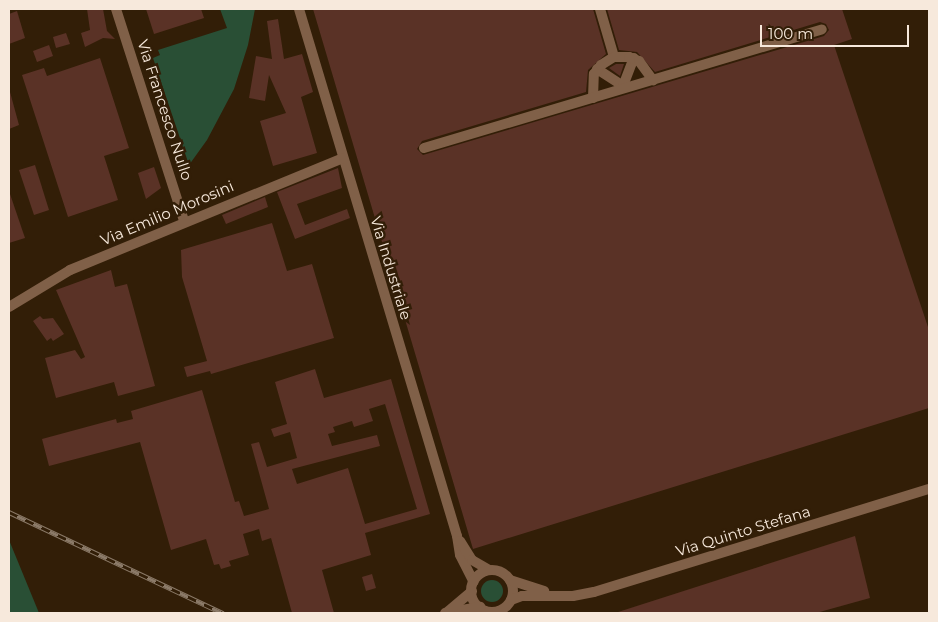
<!DOCTYPE html>
<style>
body{margin:0}
#map{position:relative;width:938px;height:622px;overflow:hidden;background:#321e07;font-family:Montserrat,sans-serif}
div>[style]{position:absolute}
.green>*{inset:0;background:#294f35}
.round{border-radius:50%}
.building>*{inset:0;background:#5a3226}
.minor>*{height:10px;margin:-5px;padding:0 5px;transform-origin:5px;border-radius:5px;background:#806048}
.minor>.ring{margin:-5px;padding:0;box-sizing:content-box;background:none;border:10px solid #806048;border-radius:50%}
.rail>*{height:5px;margin-top:-2.5px;transform-origin:0;background:repeating-linear-gradient(90deg,#321e07 0 9px,#8b7a68 0 18px);box-sizing:border-box;border-block:1px solid #8b7a68}
span{translate:-50% -50%;white-space:nowrap;text-align:center;line-height:1.15;-webkit-text-stroke:5px #321e07;paint-order:stroke}
.street-label{font-size:15px;color:#f7e9dc}
.frame{position:absolute;inset:0;border:10px solid #f7e9dc;pointer-events:none}
.scale{position:absolute;left:760px;top:25px;width:149px;height:22px;box-sizing:border-box;border:2px solid #f7e9dc;border-top:0;padding-left:6px;font-size:15px;line-height:18px;white-space:nowrap;color:#f7e9dc;-webkit-text-stroke:4px #321e07;paint-order:stroke}
</style>
<div id="map">
<div class="green">
<div style="clip-path:polygon(220px 9px,255px 9px,248px 45px,234px 89px,207px 140px,189px 165px,153px 58px,160px 55px,158px 50px,227px 28px)"></div>
<div style="clip-path:polygon(9px 540px,39px 613px,9px 613px)"></div>
<div class="round" style="left:481px;top:580px;width:22px;height:22px"></div>
</div>
<div class="building">
<div style="clip-path:polygon(87px 9px,103px 9px,107px 31px,115px 39px,103px 38px,85px 47px,81px 33px,90px 30px)"></div>
<div style="clip-path:polygon(146px 9px,201px 9px,204px 18px,154px 34px)"></div>
<div style="clip-path:polygon(313px 9px,593px 9px,606px 54px,588px 70px,586px 92px,422px 141px,417px 149px,423px 155px,824px 36px,829px 30px,826px 24px,820px 22px,655px 72px,637px 52px,619px 50px,607px 9px,842px 9px,852px 39px,834px 45px,929px 330px,929px 408px,473px 549px)"></div>
<div style="clip-path:polygon(17px 11px,25px 38px,9px 44px,9px 14px)"></div>
<div style="clip-path:polygon(278px 19px,284px 59px,302px 54px,313px 92px,301px 97px,317px 153px,273px 166px,260px 121px,286px 113px,269px 75px,265px 101px,249px 98px,256px 56px,272px 59px,267px 21px)"></div>
<div style="clip-path:polygon(66px 33px,70px 44px,56px 48px,53px 37px)"></div>
<div style="clip-path:polygon(49px 45px,53px 56px,37px 62px,33px 51px)"></div>
<div style="clip-path:polygon(100px 58px,129px 148px,104px 156px,118px 200px,68px 217px,22px 75px,44px 68px,47px 76px)"></div>
<div style="clip-path:polygon(616px 64px,624px 64px,620px 76px,609px 68px)"></div>
<div style="clip-path:polygon(10px 92px,19px 125px,9px 129px,9px 93px)"></div>
<div style="clip-path:polygon(35px 165px,49px 210px,34px 215px,19px 170px)"></div>
<div style="clip-path:polygon(154px 167px,161px 188px,146px 199px,138px 173px)"></div>
<div style="clip-path:polygon(338px 168px,342px 188px,297px 204px,305px 225px,347px 209px,350px 218px,295px 239px,277px 192px)"></div>
<div style="clip-path:polygon(10px 194px,25px 238px,9px 243px,9px 195px)"></div>
<div style="clip-path:polygon(265px 197px,268px 207px,226px 224px,222px 215px)"></div>
<div style="clip-path:polygon(272px 223px,287px 271px,312px 264px,334px 338px,211px 374px,210px 371px,187px 377px,184px 367px,207px 361px,182px 277px,181px 250px)"></div>
<div style="clip-path:polygon(111px 270px,115px 287px,127px 284px,155px 386px,118px 396px,114px 382px,56px 398px,45px 358px,75px 350px,81px 359px,85px 357px,56px 290px)"></div>
<div style="clip-path:polygon(40px 316px,43px 319px,53px 318px,64px 334px,53px 341px,51px 338px,47px 341px,33px 321px)"></div>
<div style="clip-path:polygon(evenodd,315px 369px,324px 398px,391px 379px,430px 514px,365px 533px,371px 555px,322px 570px,334px 613px,292px 613px,271px 538px,262px 541px,259px 529px,243px 534px,249px 555px,229px 561px,231px 566px,221px 569px,219px 564px,214px 565px,206px 539px,171px 550px,140px 442px,49px 466px,42px 439px,116px 419px,117px 423px,133px 419px,131px 411px,202px 390px,235px 502px,239px 501px,244px 516px,269px 509px,251px 444px,259px 442px,267px 467px,297px 458px,290px 432px,274px 437px,271px 429px,287px 424px,275px 382px,315px 369px,385px 404px,417px 509px,365px 524px,348px 468px,297px 484px,292px 469px,380px 446px,377px 435px,332px 446px,328px 434px,335px 432px,333px 427px,352px 421px,354px 427px,373px 421px,369px 409px,385px 404px)"></div>
<div style="clip-path:polygon(855px 536px,870px 598px,816px 613px,615px 613px)"></div>
<div style="clip-path:polygon(372px 574px,376px 588px,366px 591px,362px 577px)"></div>
</div>
<div class="minor">
<div style="left:116px;top:9px;width:223px;rotate:72.2deg"></div>
<div style="left:299px;top:9px;width:550px;rotate:73.31deg"></div>
<div style="left:457px;top:536px;width:19px;rotate:81deg"></div>
<div style="left:460px;top:555px;width:30px;rotate:63deg"></div>
<div style="left:600px;top:9px;width:50px;rotate:73.7deg"></div>
<div style="left:597px;top:69px;width:31px;rotate:33deg"></div>
<div style="left:623px;top:86px;width:30px;rotate:-69deg"></div>
<div style="left:593px;top:98px;width:24px;rotate:-88deg"></div>
<div style="left:594px;top:74px;width:11px;rotate:-52deg"></div>
<div style="left:601px;top:65px;width:15px;rotate:-32deg"></div>
<div style="left:614px;top:57px;width:15px"></div>
<div style="left:629px;top:57px;width:11px;rotate:22deg"></div>
<div style="left:639px;top:61px;width:24px;rotate:54deg"></div>
<div style="left:424px;top:148px;width:415px;rotate:-16.6deg"></div>
<div style="left:9px;top:307px;width:71px;rotate:-31.2deg"></div>
<div style="left:70px;top:270px;width:295px;rotate:-22.3deg"></div>
<div style="left:460px;top:541px;width:22px;rotate:58deg"></div>
<div style="left:472px;top:560px;width:20px;rotate:30deg"></div>
<div class="ring" style="left:471px;top:570px;width:32px;height:32px"></div>
<div style="left:510px;top:580px;width:36px;rotate:18deg"></div>
<div style="left:511px;top:600px;width:12px;rotate:-20deg"></div>
<div style="left:522px;top:596px;width:51px"></div>
<div style="left:573px;top:596px;width:21px;rotate:-11deg"></div>
<div style="left:594px;top:592px;width:350px;rotate:-17.1deg"></div>
<div style="left:445px;top:613px;width:36px;rotate:-10deg"></div>
<div style="left:446px;top:613px;width:34px;rotate:-40deg"></div>
</div>
<div class="rail">
<div style="left:9px;top:512px;width:237px;rotate:25.3deg"></div>
</div>
<div class="street-label">
<span style="left:165px;top:110px;rotate:72deg">Via Francesco Nullo</span>
<span style="left:167px;top:213px;rotate:-23deg">Via Emilio Morosini</span>
<span style="left:391px;top:268px;rotate:73deg">Via Industriale</span>
<span style="left:743px;top:531px;rotate:-17deg">Via Quinto Stefana</span>
</div>
<div class="frame"></div>
<div class="scale">100 m</div>
</div>
